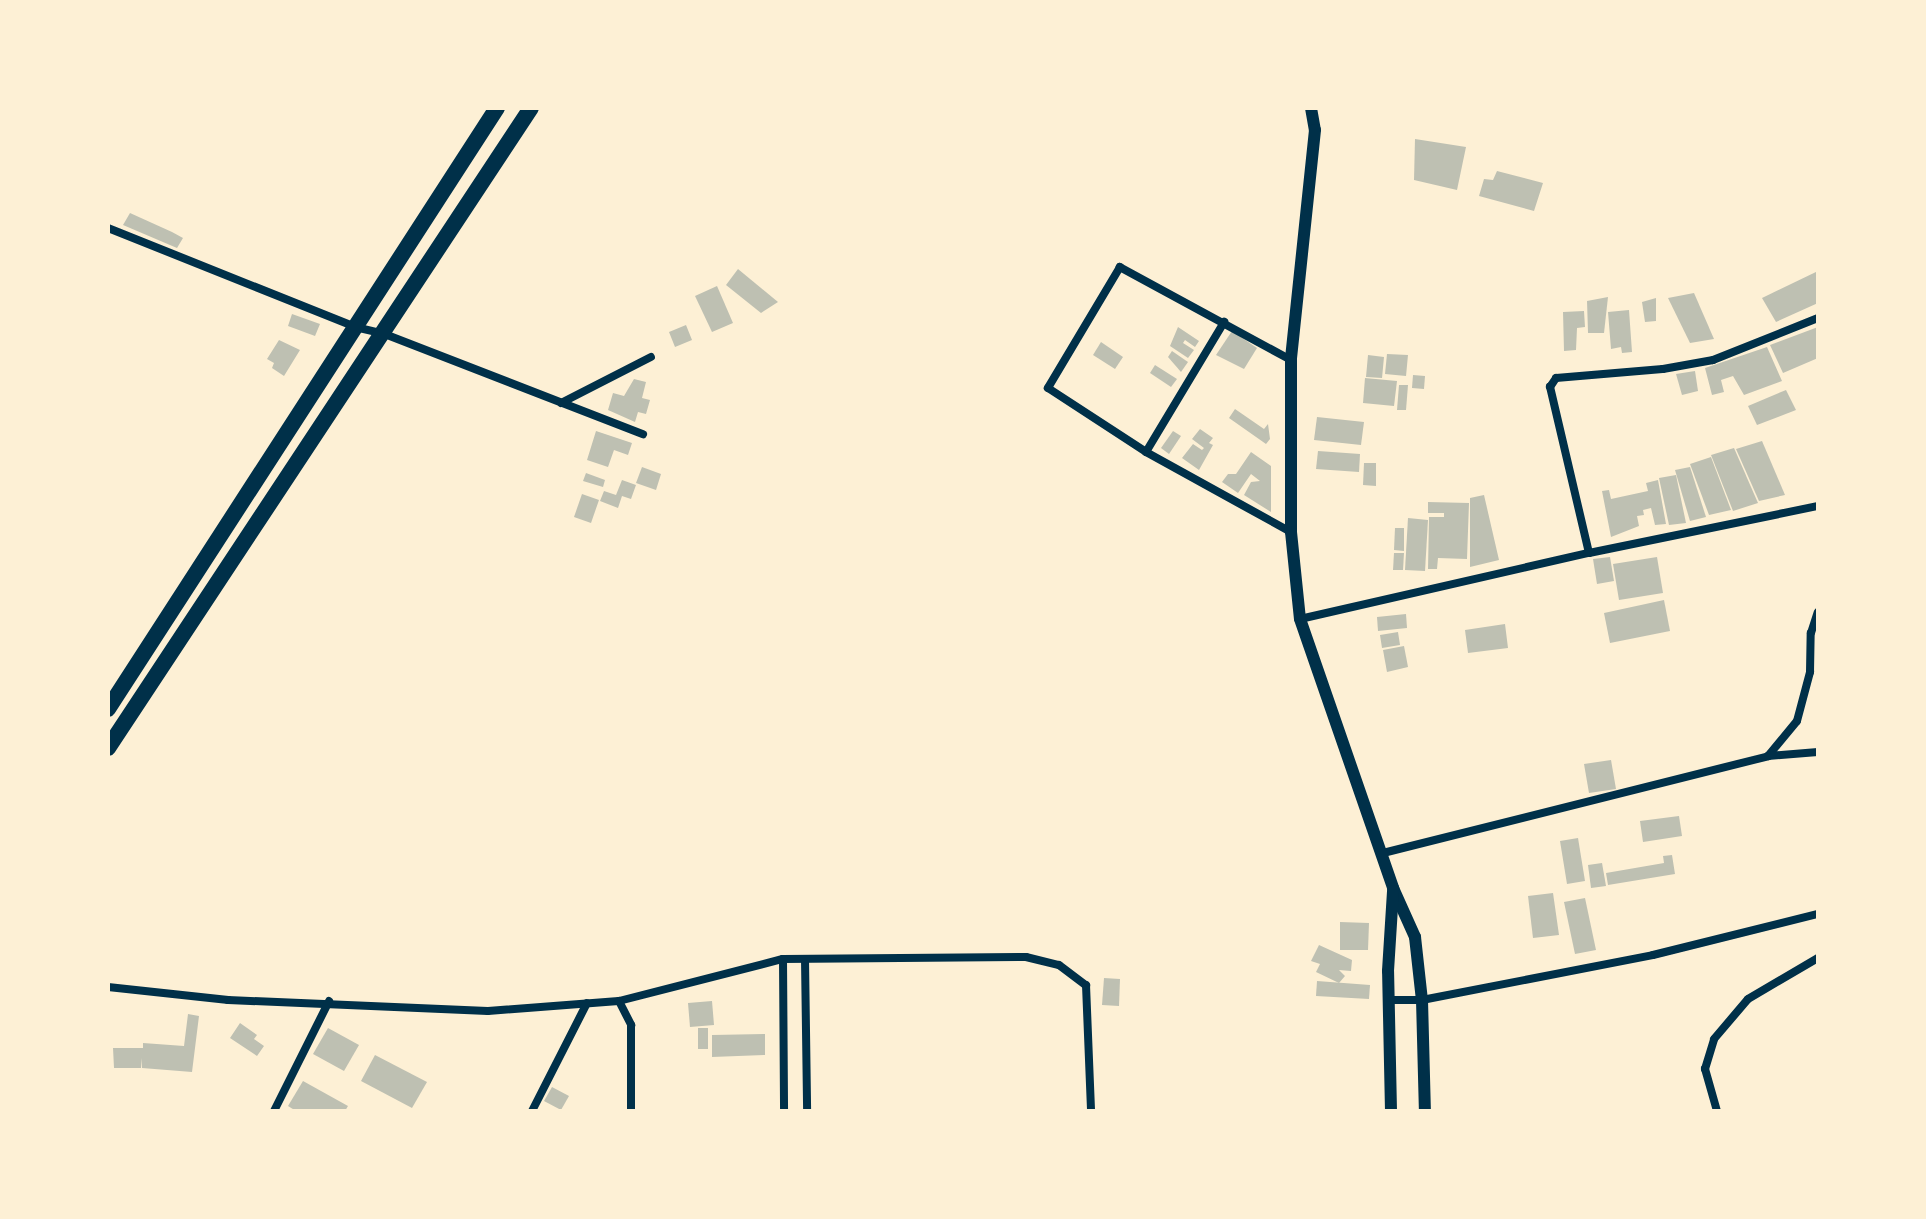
<!DOCTYPE html>
<style>
body{margin:0}
#map{position:relative;width:1926px;height:1219px;overflow:hidden;background:#fdf0d5;font-family:Commissioner,sans-serif}
div>[style]{position:absolute}
.building>*{inset:0;background:#bec0b2}
.minor>*{height:8px;margin:-4px;padding:0 4px;transform-origin:4px;border-radius:4px;background:#003049}
.tertiary>*{height:12px;margin:-6px;padding:0 6px;transform-origin:6px;border-radius:6px;background:#003049}
.trunk>*{height:16px;margin:-8px;padding:0 8px;transform-origin:8px;border-radius:8px;background:#003049}
span{translate:-50% -50%;white-space:nowrap;text-align:center;line-height:1.15;-webkit-text-stroke:6px #fdf0d5;paint-order:stroke}
.frame{position:absolute;inset:0;border:110px solid #fdf0d5;pointer-events:none}
</style>
<div id="map">
<div class="building">
<div style="clip-path:polygon(1415px 139px,1466px 147px,1457px 190px,1414px 180px)"></div>
<div style="clip-path:polygon(1497px 171px,1543px 183px,1534px 211px,1479px 196px,1484px 179px,1493px 180px)"></div>
<div style="clip-path:polygon(130px 213px,172px 232px,183px 238px,177px 248px,123px 225px)"></div>
<div style="clip-path:polygon(738px 269px,778px 302px,761px 313px,726px 285px)"></div>
<div style="clip-path:polygon(1818px 271px,1818px 303px,1776px 322px,1762px 298px)"></div>
<div style="clip-path:polygon(717px 286px,733px 323px,712px 332px,695px 296px)"></div>
<div style="clip-path:polygon(1694px 293px,1714px 339px,1690px 343px,1668px 298px)"></div>
<div style="clip-path:polygon(1608px 297px,1604px 333px,1588px 333px,1587px 301px)"></div>
<div style="clip-path:polygon(1656px 298px,1656px 321px,1645px 322px,1642px 302px)"></div>
<div style="clip-path:polygon(1629px 310px,1632px 352px,1622px 353px,1621px 347px,1611px 349px,1608px 312px)"></div>
<div style="clip-path:polygon(1584px 311px,1585px 327px,1577px 328px,1576px 350px,1564px 351px,1563px 312px)"></div>
<div style="clip-path:polygon(292px 314px,320px 324px,315px 336px,288px 326px)"></div>
<div style="clip-path:polygon(686px 325px,692px 340px,675px 347px,669px 332px)"></div>
<div style="clip-path:polygon(1178px 327px,1199px 341px,1195px 347px,1185px 340px,1183px 343px,1194px 350px,1188px 358px,1170px 346px)"></div>
<div style="clip-path:polygon(1818px 327px,1818px 358px,1783px 373px,1770px 345px)"></div>
<div style="clip-path:polygon(1232px 331px,1257px 348px,1244px 369px,1216px 355px)"></div>
<div style="clip-path:polygon(279px 340px,300px 350px,284px 376px,272px 368px,274px 363px,267px 359px)"></div>
<div style="clip-path:polygon(1101px 342px,1123px 357px,1115px 369px,1093px 355px)"></div>
<div style="clip-path:polygon(1767px 347px,1782px 381px,1744px 395px,1733px 376px,1721px 380px,1724px 392px,1712px 395px,1705px 368px)"></div>
<div style="clip-path:polygon(1172px 351px,1188px 362px,1181px 372px,1168px 357px)"></div>
<div style="clip-path:polygon(1387px 354px,1408px 355px,1406px 376px,1385px 374px)"></div>
<div style="clip-path:polygon(1368px 355px,1384px 357px,1382px 378px,1366px 377px)"></div>
<div style="clip-path:polygon(1155px 365px,1177px 379px,1171px 387px,1150px 373px)"></div>
<div style="clip-path:polygon(1695px 371px,1698px 391px,1682px 395px,1676px 374px)"></div>
<div style="clip-path:polygon(1413px 375px,1425px 376px,1424px 389px,1412px 388px)"></div>
<div style="clip-path:polygon(1365px 378px,1397px 381px,1394px 406px,1363px 403px)"></div>
<div style="clip-path:polygon(634px 379px,646px 382px,642px 398px,650px 400px,646px 414px,638px 412px,635px 422px,608px 410px,613px 393px,624px 396px)"></div>
<div style="clip-path:polygon(1399px 385px,1408px 385px,1406px 410px,1397px 410px)"></div>
<div style="clip-path:polygon(1786px 390px,1796px 410px,1757px 425px,1748px 406px)"></div>
<div style="clip-path:polygon(1235px 409px,1264px 429px,1268px 424px,1270px 439px,1266px 444px,1229px 418px)"></div>
<div style="clip-path:polygon(1317px 417px,1364px 422px,1361px 445px,1314px 440px)"></div>
<div style="clip-path:polygon(1200px 429px,1213px 438px,1209px 443px,1213px 445px,1199px 470px,1182px 458px,1193px 444px,1202px 450px,1204px 448px,1192px 439px)"></div>
<div style="clip-path:polygon(596px 431px,632px 443px,628px 455px,614px 450px,608px 467px,587px 460px)"></div>
<div style="clip-path:polygon(1173px 431px,1181px 436px,1169px 454px,1161px 448px)"></div>
<div style="clip-path:polygon(1762px 441px,1785px 495px,1759px 501px,1736px 449px)"></div>
<div style="clip-path:polygon(1734px 448px,1758px 503px,1733px 511px,1711px 455px)"></div>
<div style="clip-path:polygon(1318px 451px,1360px 454px,1359px 472px,1316px 469px)"></div>
<div style="clip-path:polygon(1251px 452px,1271px 466px,1271px 512px,1244px 495px,1251px 482px,1260px 481px,1251px 474px,1238px 493px,1222px 482px,1228px 474px,1236px 474px)"></div>
<div style="clip-path:polygon(1711px 457px,1731px 510px,1709px 515px,1690px 464px)"></div>
<div style="clip-path:polygon(1364px 463px,1376px 463px,1376px 486px,1363px 485px)"></div>
<div style="clip-path:polygon(642px 467px,661px 474px,656px 490px,636px 483px)"></div>
<div style="clip-path:polygon(1690px 467px,1706px 517px,1690px 521px,1675px 470px)"></div>
<div style="clip-path:polygon(586px 473px,605px 480px,603px 487px,583px 481px)"></div>
<div style="clip-path:polygon(1676px 475px,1686px 523px,1669px 525px,1659px 478px)"></div>
<div style="clip-path:polygon(622px 480px,636px 485px,631px 499px,622px 496px,618px 508px,600px 501px,604px 491px,616px 495px)"></div>
<div style="clip-path:polygon(1658px 480px,1666px 524px,1655px 525px,1651px 508px,1643px 510px,1644px 515px,1637px 516px,1639px 526px,1611px 537px,1602px 491px,1609px 490px,1611px 499px,1648px 491px,1646px 483px)"></div>
<div style="clip-path:polygon(582px 494px,599px 500px,591px 523px,574px 517px)"></div>
<div style="clip-path:polygon(1484px 495px,1499px 560px,1470px 567px,1470px 498px)"></div>
<div style="clip-path:polygon(1428px 502px,1469px 503px,1467px 559px,1438px 558px,1437px 569px,1428px 569px,1429px 517px,1444px 517px,1444px 513px,1428px 513px)"></div>
<div style="clip-path:polygon(1408px 518px,1428px 520px,1425px 571px,1405px 570px)"></div>
<div style="clip-path:polygon(1395px 528px,1404px 528px,1404px 551px,1394px 550px)"></div>
<div style="clip-path:polygon(1394px 553px,1404px 553px,1403px 570px,1393px 570px)"></div>
<div style="clip-path:polygon(1610px 557px,1614px 581px,1597px 584px,1593px 559px)"></div>
<div style="clip-path:polygon(1657px 557px,1663px 593px,1619px 600px,1613px 564px)"></div>
<div style="clip-path:polygon(1664px 600px,1670px 631px,1610px 643px,1604px 613px)"></div>
<div style="clip-path:polygon(1406px 614px,1407px 628px,1378px 631px,1377px 617px)"></div>
<div style="clip-path:polygon(1505px 624px,1508px 648px,1468px 653px,1465px 630px)"></div>
<div style="clip-path:polygon(1398px 632px,1400px 645px,1382px 648px,1380px 635px)"></div>
<div style="clip-path:polygon(1404px 646px,1408px 667px,1387px 672px,1383px 650px)"></div>
<div style="clip-path:polygon(1611px 760px,1616px 789px,1589px 793px,1584px 764px)"></div>
<div style="clip-path:polygon(1679px 816px,1682px 836px,1643px 842px,1640px 821px)"></div>
<div style="clip-path:polygon(1578px 838px,1585px 881px,1567px 884px,1560px 841px)"></div>
<div style="clip-path:polygon(1672px 855px,1675px 874px,1608px 885px,1606px 873px,1664px 863px,1663px 856px)"></div>
<div style="clip-path:polygon(1602px 863px,1606px 886px,1591px 888px,1588px 865px)"></div>
<div style="clip-path:polygon(1553px 893px,1559px 935px,1533px 938px,1528px 896px)"></div>
<div style="clip-path:polygon(1585px 898px,1596px 950px,1575px 954px,1564px 902px)"></div>
<div style="clip-path:polygon(1340px 922px,1369px 923px,1368px 950px,1340px 950px)"></div>
<div style="clip-path:polygon(1319px 945px,1352px 960px,1351px 971px,1339px 970px,1345px 976px,1339px 983px,1316px 972px,1320px 964px,1311px 961px)"></div>
<div style="clip-path:polygon(1104px 978px,1120px 979px,1119px 1006px,1102px 1005px)"></div>
<div style="clip-path:polygon(1317px 981px,1370px 985px,1369px 999px,1316px 996px)"></div>
<div style="clip-path:polygon(712px 1001px,714px 1025px,690px 1027px,688px 1003px)"></div>
<div style="clip-path:polygon(188px 1014px,199px 1016px,192px 1072px,142px 1068px,142px 1058px,141px 1068px,114px 1068px,113px 1048px,143px 1048px,143px 1043px,184px 1046px)"></div>
<div style="clip-path:polygon(240px 1023px,257px 1035px,254px 1039px,264px 1046px,257px 1056px,230px 1038px)"></div>
<div style="clip-path:polygon(328px 1028px,359px 1045px,344px 1071px,313px 1054px)"></div>
<div style="clip-path:polygon(698px 1028px,708px 1028px,708px 1049px,698px 1049px)"></div>
<div style="clip-path:polygon(765px 1034px,765px 1055px,712px 1057px,712px 1035px)"></div>
<div style="clip-path:polygon(375px 1055px,427px 1082px,412px 1108px,361px 1081px)"></div>
<div style="clip-path:polygon(303px 1081px,348px 1106px,345px 1111px,296px 1111px,288px 1106px)"></div>
<div style="clip-path:polygon(552px 1087px,569px 1096px,561px 1110px,544px 1101px)"></div>
</div>
<div class="minor">
<div style="left:108px;top:228px;width:266px;rotate:21.8deg"></div>
<div style="left:355px;top:327px;width:28px;rotate:13deg"></div>
<div style="left:382px;top:333px;width:280px;rotate:21.2deg"></div>
<div style="left:1291px;top:360px;width:195px;rotate:-151.5deg"></div>
<div style="left:1120px;top:267px;width:141px;rotate:120.8deg"></div>
<div style="left:1048px;top:388px;width:117px;rotate:33.1deg"></div>
<div style="left:1146px;top:452px;width:166px;rotate:28.9deg"></div>
<div style="left:561px;top:403px;width:101px;rotate:-27.1deg"></div>
<div style="left:1146px;top:452px;width:152px;rotate:-59deg"></div>
<div style="left:1589px;top:553px;width:171px;rotate:-103.2deg"></div>
<div style="left:1550px;top:387px;width:11px;rotate:-56deg"></div>
<div style="left:1556px;top:378px;width:107px;rotate:-4.8deg"></div>
<div style="left:1663px;top:369px;width:51px;rotate:-10.2deg"></div>
<div style="left:1713px;top:360px;width:113px;rotate:-21.8deg"></div>
<div style="left:1300px;top:619px;width:296px;rotate:-12.9deg"></div>
<div style="left:1589px;top:553px;width:234px;rotate:-11.6deg"></div>
<div style="left:1768px;top:756px;width:45px;rotate:-50.4deg"></div>
<div style="left:1797px;top:721px;width:51px;rotate:-75.1deg"></div>
<div style="left:1810px;top:672px;width:39px;rotate:-89deg"></div>
<div style="left:1811px;top:633px;width:22px;rotate:-72deg"></div>
<div style="left:1383px;top:853px;width:397px;rotate:-14.1deg"></div>
<div style="left:1768px;top:756px;width:50px;rotate:-4.6deg"></div>
<div style="left:783px;top:959px;width:152px;rotate:89.6deg"></div>
<div style="left:805px;top:959px;width:152px;rotate:89.2deg"></div>
<div style="left:108px;top:987px;width:121px;rotate:6.2deg"></div>
<div style="left:228px;top:1000px;width:260px;rotate:2.4deg"></div>
<div style="left:488px;top:1011px;width:131px;rotate:-4.4deg"></div>
<div style="left:619px;top:1001px;width:169px;rotate:-14.4deg"></div>
<div style="left:783px;top:959px;width:243px;rotate:-0.5deg"></div>
<div style="left:1026px;top:957px;width:34px;rotate:14deg"></div>
<div style="left:1059px;top:965px;width:34px;rotate:37deg"></div>
<div style="left:1086px;top:985px;width:126px;rotate:87.7deg"></div>
<div style="left:1388px;top:1000px;width:34px"></div>
<div style="left:1422px;top:1000px;width:235px;rotate:-11deg"></div>
<div style="left:1653px;top:955px;width:170px;rotate:-14deg"></div>
<div style="left:619px;top:1001px;width:27px;rotate:63deg"></div>
<div style="left:631px;top:1025px;width:86px;rotate:90deg"></div>
<div style="left:274px;top:1111px;width:123px;rotate:-63.4deg"></div>
<div style="left:532px;top:1111px;width:121px;rotate:-63deg"></div>
<div style="left:1717px;top:1111px;width:44px;rotate:-105.9deg"></div>
<div style="left:1705px;top:1069px;width:31px;rotate:-73deg"></div>
<div style="left:1714px;top:1039px;width:52px;rotate:-49.6deg"></div>
<div style="left:1748px;top:999px;width:81px;rotate:-30.4deg"></div>
</div>
<div class="tertiary">
<div style="left:1311px;top:108px;width:22px;rotate:80deg"></div>
<div style="left:1315px;top:130px;width:231px;rotate:96deg"></div>
<div style="left:1291px;top:360px;width:172px;rotate:90deg"></div>
<div style="left:1291px;top:532px;width:87px;rotate:84.1deg"></div>
<div style="left:1300px;top:619px;width:285px;rotate:70.9deg"></div>
<div style="left:1393px;top:888px;width:54px;rotate:65.8deg"></div>
<div style="left:1415px;top:937px;width:63px;rotate:83.7deg"></div>
<div style="left:1422px;top:1000px;width:111px;rotate:88.5deg"></div>
<div style="left:1391px;top:1111px;width:140px;rotate:-91.2deg"></div>
<div style="left:1388px;top:971px;width:80px;rotate:-86.4deg"></div>
</div>
<div class="trunk">
<div style="left:108px;top:709px;width:716px;rotate:-57.09deg"></div>
<div style="left:108px;top:748px;width:767px;rotate:-56.54deg"></div>
</div>
<div class="frame"></div>
</div>
